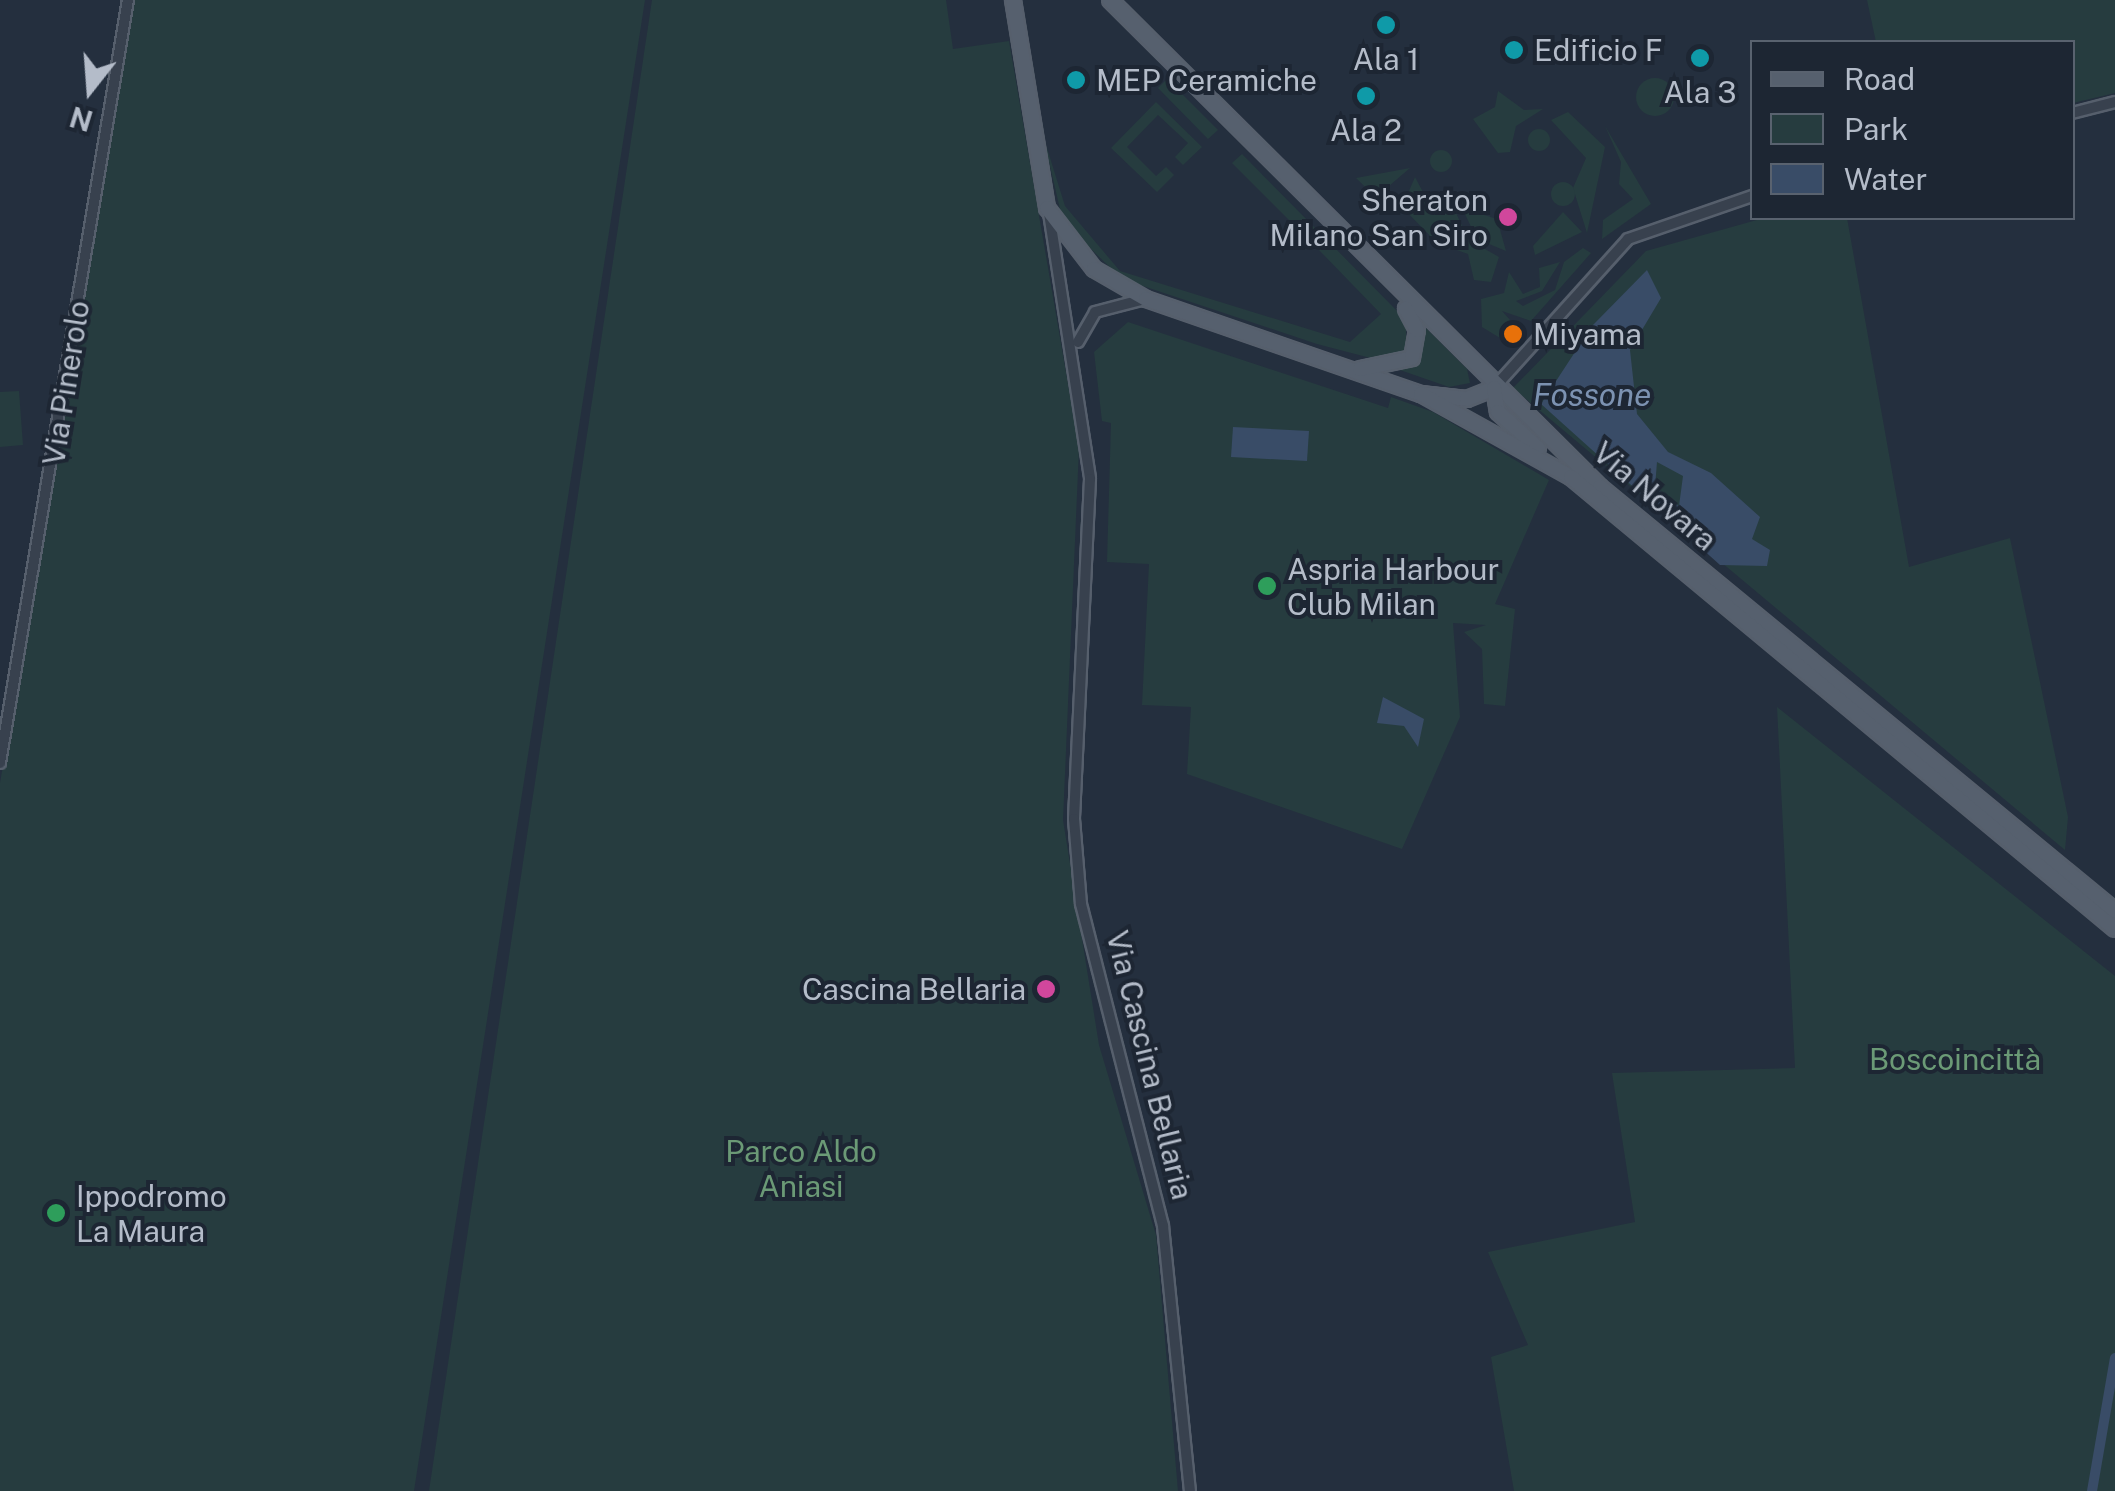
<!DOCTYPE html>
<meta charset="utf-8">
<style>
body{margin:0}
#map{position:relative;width:2115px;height:1491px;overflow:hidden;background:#242f3e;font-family:"Public Sans",sans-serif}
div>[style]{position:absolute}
.green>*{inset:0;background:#263c3f}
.round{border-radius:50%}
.water>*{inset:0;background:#394c67}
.canal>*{height:10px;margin:-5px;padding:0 5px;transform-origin:5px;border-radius:5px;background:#394c67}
.roads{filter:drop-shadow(2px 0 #565f6c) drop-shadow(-2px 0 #565f6c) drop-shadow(0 2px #565f6c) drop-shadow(0 -2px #565f6c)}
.minor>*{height:10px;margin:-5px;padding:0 5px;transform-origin:5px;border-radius:5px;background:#38414e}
.major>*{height:14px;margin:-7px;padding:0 7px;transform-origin:7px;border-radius:7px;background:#56606e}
.dots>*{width:28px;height:28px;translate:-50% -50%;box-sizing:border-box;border:5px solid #1d2633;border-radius:50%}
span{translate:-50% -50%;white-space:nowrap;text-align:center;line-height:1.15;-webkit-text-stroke:8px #1d2633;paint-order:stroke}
.poi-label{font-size:30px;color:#b4bcc9}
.left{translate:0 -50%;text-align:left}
.right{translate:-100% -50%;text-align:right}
.street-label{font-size:30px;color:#b4bcc9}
.park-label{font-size:30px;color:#6b9a76}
.water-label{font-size:32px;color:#7c92b1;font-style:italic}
.legend{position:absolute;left:1750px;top:40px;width:325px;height:180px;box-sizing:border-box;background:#1d2633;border:2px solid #59626f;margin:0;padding:12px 18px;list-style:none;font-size:30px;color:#b4bcc9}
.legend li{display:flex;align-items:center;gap:20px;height:50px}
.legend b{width:50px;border:2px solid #59626f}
.north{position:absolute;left:40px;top:40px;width:100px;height:100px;-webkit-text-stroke:8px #1d2633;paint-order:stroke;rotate:197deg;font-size:28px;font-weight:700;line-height:40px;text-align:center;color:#b4bcc9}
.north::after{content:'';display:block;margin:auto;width:35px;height:45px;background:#b4bcc9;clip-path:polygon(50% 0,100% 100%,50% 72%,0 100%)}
</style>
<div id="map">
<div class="green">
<div style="clip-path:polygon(135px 0,645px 0,414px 1491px,0 1491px,0 783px)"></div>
<div style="clip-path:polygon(652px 0,946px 0,953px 49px,1009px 41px,1079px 448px,1063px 820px,1099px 1045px,1156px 1235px,1178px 1491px,429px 1491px)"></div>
<div style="clip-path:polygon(1867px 0,2115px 0,2115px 93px,2073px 103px,2072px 42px,1876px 42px)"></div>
<div class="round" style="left:1636px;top:78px;width:38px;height:38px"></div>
<div style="clip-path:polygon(1167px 79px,1218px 130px,1208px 139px,1158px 88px)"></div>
<div style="clip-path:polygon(1498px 91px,1524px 110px,1543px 109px,1516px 126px,1510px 152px,1498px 153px,1473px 119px,1495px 107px)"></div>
<div style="clip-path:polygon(1156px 102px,1202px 147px,1183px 165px,1175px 157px,1188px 143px,1158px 115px,1127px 147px,1156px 176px,1166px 167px,1174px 175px,1157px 192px,1111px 148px)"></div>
<div style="clip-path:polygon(1568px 112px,1605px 147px,1587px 233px,1573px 188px,1586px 158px,1551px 120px)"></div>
<div style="clip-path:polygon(1605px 126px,1651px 204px,1602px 239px,1603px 220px,1633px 199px,1619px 184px,1621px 162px)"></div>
<div class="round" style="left:1528px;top:129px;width:22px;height:22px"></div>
<div style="clip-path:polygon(1042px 132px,1065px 206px,1120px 271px,1350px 342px,1381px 314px,1318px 249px,1329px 242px,1406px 320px,1406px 355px,1382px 361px,1317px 344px,1122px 279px,1063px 222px)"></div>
<div class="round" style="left:1430px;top:150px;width:22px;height:22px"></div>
<div style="clip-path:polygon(1242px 154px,1316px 229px,1306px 237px,1232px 163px)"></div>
<div style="clip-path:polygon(1410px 168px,1389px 186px,1390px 211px,1356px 178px)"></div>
<div style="clip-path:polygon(1415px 177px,1433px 211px,1456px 213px,1469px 240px,1499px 257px,1491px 282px,1474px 280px,1468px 254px,1437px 243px,1402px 207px)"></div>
<div class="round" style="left:1551px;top:182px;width:24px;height:24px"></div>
<div style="clip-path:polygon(1462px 208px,1497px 219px,1506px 251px,1477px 239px)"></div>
<div style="clip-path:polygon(1563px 212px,1582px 232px,1535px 255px,1533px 246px)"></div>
<div style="clip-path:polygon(1764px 218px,1847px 218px,1909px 567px,2010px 538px,2068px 817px,2065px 850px,1513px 388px,1646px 251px)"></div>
<div style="clip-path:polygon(1583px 248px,1591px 253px,1531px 321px,1502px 311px,1511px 321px,1500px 338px,1482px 327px,1481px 299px,1504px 293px,1509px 272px,1523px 294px,1540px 287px,1539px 268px,1560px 262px,1542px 291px,1516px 301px,1523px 306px,1555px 290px,1564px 262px)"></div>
<div style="clip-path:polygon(1128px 322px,1388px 408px,1391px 397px,1433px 412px,1549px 480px,1495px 604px,1515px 609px,1505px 706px,1484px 704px,1482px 649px,1464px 632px,1486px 625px,1453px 623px,1460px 717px,1402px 849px,1187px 774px,1191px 707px,1142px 705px,1149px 564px,1107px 562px,1111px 423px,1102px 421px,1094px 352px)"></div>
<div style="clip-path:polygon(1423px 325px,1467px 369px,1470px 383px,1449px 387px,1397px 369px)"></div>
<div style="clip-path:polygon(19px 391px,23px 445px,0 447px,0 392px)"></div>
<div style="clip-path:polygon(1777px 707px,2115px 976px,2115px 1491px,1514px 1491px,1491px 1357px,1528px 1345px,1488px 1252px,1635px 1222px,1612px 1073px,1795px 1068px)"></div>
</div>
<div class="water">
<div style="clip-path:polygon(evenodd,1647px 270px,1661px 298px,1630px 350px,1637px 414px,1668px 452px,1711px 473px,1760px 517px,1752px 539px,1770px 550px,1767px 566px,1720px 565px,1541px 404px,1592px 326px,1647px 270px,1657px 462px,1683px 476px,1679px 506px,1655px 487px,1657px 462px)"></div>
<div style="clip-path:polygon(1233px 427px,1309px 431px,1307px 461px,1231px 457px)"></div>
<div style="clip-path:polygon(1383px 697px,1424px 719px,1418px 747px,1404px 726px,1377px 723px)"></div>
</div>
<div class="canal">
<div style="left:2092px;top:1491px;width:135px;rotate:-80.2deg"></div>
</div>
<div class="roads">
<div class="minor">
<div style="left:2072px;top:113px;width:44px;rotate:-14.3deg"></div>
<div style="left:1049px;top:213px;width:269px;rotate:81.2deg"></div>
<div style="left:1090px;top:479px;width:340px;rotate:92.7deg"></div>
<div style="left:1074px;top:819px;width:85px;rotate:85.3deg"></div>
<div style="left:1081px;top:904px;width:332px;rotate:75.7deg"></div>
<div style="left:1163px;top:1226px;width:266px;rotate:84.2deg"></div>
<div style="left:1078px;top:342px;width:34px;rotate:-60deg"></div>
<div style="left:1095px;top:312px;width:52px;rotate:-14.6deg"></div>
<div style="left:1494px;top:388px;width:200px;rotate:-48deg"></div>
<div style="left:1628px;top:239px;width:131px;rotate:-19.1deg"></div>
<div style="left:0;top:763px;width:774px;rotate:-80.48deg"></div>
</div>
<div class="major">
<div style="left:1013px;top:0;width:211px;rotate:80.7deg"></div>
<div style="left:1047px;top:208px;width:77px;rotate:52.4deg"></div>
<div style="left:1094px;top:269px;width:60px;rotate:30deg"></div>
<div style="left:1146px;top:299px;width:291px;rotate:19.1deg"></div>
<div style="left:1421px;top:394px;width:46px;rotate:6.2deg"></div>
<div style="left:1467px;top:399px;width:29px;rotate:-22deg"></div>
<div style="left:1110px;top:0;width:691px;rotate:44.82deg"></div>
<div style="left:1600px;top:487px;width:667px;rotate:39.46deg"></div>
<div style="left:1360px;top:369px;width:53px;rotate:-11.9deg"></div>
<div style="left:1412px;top:358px;width:28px;rotate:-80deg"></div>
<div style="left:1417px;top:330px;width:24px;rotate:-118deg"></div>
<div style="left:1494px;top:388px;width:24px;rotate:81deg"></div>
<div style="left:1498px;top:412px;width:54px;rotate:42deg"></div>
<div style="left:1421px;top:394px;width:171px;rotate:29deg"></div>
<div style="left:1571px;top:477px;width:707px;rotate:39.72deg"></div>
</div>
</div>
<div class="dots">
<div style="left:1386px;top:25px;background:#0f9aa8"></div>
<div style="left:1514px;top:50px;background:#0f9aa8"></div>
<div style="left:1700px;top:58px;background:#0f9aa8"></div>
<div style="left:1076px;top:80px;background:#0f9aa8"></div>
<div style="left:1366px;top:96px;background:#0f9aa8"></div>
<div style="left:1508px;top:217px;background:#d1479c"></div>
<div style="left:1513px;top:334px;background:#e8710a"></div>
<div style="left:1267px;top:586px;background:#2e9e5b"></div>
<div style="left:1046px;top:989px;background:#d1479c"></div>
<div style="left:56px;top:1213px;background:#2e9e5b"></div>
</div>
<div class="poi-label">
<span class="left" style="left:1534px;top:50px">Edificio F</span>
<span style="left:1386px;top:59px">Ala 1</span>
<span class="left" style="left:1096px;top:80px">MEP Ceramiche</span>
<span style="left:1700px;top:92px">Ala 3</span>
<span style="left:1366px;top:130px">Ala 2</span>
<span class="right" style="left:1488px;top:217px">Sheraton<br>Milano San Siro</span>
<span class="left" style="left:1533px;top:334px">Miyama</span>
<span class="left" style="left:1287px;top:586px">Aspria Harbour<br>Club Milan</span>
<span class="right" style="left:1026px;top:989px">Cascina Bellaria</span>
<span class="left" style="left:76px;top:1213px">Ippodromo<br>La Maura</span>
</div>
<div class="street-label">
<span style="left:66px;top:383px;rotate:-81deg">Via Pinerolo</span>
<span style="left:1655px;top:496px;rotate:40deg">Via Novara</span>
<span style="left:1150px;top:1065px;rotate:76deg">Via Cascina Bellaria</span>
</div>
<div class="park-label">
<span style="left:1955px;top:1059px">Boscoincittà</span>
<span style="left:801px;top:1168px">Parco Aldo<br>Aniasi</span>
</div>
<div class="water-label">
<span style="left:1592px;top:395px">Fossone</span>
</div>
<ul class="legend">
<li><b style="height:12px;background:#56606e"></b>Road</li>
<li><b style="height:28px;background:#263c3f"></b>Park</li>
<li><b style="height:28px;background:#394c67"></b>Water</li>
</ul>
<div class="north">N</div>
</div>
